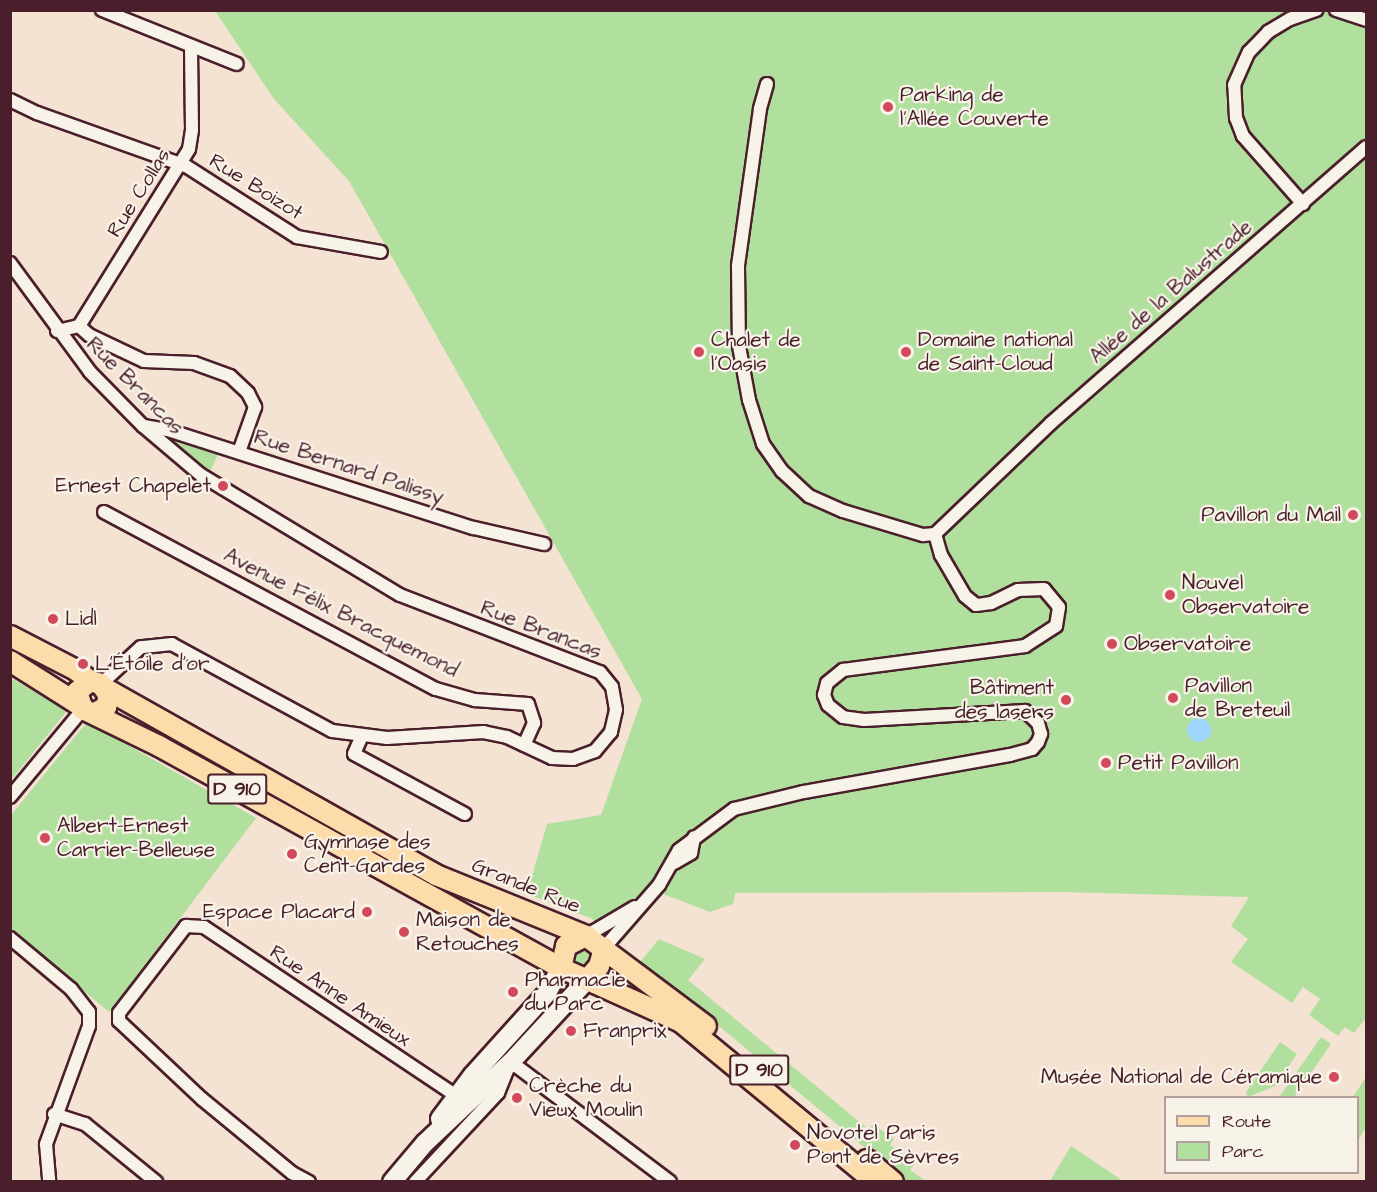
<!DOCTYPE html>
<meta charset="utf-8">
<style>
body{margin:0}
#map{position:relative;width:1377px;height:1192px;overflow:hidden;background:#f4e2d2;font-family:"Architects Daughter",sans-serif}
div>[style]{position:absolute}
.green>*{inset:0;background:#b1df9d}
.round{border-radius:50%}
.water>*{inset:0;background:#9dd5fd}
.roads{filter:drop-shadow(2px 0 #4a1f2b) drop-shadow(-2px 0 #4a1f2b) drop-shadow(0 2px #4a1f2b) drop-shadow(0 -2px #4a1f2b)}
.street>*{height:12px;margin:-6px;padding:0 6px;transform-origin:6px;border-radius:6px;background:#f7f3e8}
.secondary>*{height:18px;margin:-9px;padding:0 9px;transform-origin:9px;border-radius:9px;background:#f7f3e8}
.primary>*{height:20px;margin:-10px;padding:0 10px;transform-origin:10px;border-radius:10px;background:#fddcac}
.dots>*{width:16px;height:16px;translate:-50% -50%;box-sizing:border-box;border:3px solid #f7f3e8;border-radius:50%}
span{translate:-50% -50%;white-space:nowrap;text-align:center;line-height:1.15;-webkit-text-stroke:4.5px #f7f3e8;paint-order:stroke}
.shield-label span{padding:2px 4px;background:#f7f3e8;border:2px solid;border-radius:4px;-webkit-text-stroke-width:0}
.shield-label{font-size:20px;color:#4a1f2b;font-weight:700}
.poi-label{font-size:21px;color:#4a1f2b}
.left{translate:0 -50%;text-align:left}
.right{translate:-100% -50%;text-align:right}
.street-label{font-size:21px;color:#4a1f2b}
.frame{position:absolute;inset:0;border:12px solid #4a1f2b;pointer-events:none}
.legend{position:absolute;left:1164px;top:1096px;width:195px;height:78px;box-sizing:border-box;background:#f7f3e8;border:2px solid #b29e9c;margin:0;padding:8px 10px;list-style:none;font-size:18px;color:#4a1f2b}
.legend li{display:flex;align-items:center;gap:12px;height:30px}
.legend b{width:30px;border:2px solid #b29e9c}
</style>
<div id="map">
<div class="green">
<div style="clip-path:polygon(215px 11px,1366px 11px,1366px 1018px,1354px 1033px,1345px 1027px,1338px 1036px,1309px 1015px,1320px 999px,1303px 987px,1292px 1003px,1231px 962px,1248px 939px,1231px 926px,1249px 897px,1061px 892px,735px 893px,733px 904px,710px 912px,663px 894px,621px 943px,591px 918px,527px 894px,547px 824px,601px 815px,642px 699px,349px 181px,274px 99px)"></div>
<div style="clip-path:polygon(163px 436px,219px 452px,209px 474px)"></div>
<div style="clip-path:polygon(11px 678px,67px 711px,11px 780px)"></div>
<div style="clip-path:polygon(87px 722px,256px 818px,109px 1012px,11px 930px,11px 815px)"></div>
<div style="clip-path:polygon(659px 939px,705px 959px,688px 980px,868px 1129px,873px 1124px,894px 1139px,890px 1145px,915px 1163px,910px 1170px,926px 1181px,905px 1181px,641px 961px)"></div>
<div class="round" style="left:573px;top:947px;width:20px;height:20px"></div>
<div style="clip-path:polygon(1321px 1037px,1331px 1044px,1294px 1097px,1267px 1097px,1280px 1096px)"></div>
<div style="clip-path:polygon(1280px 1042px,1297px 1054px,1275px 1086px,1248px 1097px,1246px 1092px)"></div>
<div style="clip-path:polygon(1366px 1077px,1366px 1127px,1358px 1140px,1358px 1098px,1353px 1097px)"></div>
<div style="clip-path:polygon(1071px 1146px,1123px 1181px,1050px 1181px)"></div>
</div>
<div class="water">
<div class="round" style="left:1187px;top:718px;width:24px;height:24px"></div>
</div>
<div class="roads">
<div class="street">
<div style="left:102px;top:10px;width:145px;rotate:21.8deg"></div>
<div style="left:1336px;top:10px;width:32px;rotate:18deg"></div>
<div style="left:767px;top:84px;width:26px;rotate:106deg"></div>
<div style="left:760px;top:109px;width:159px;rotate:98deg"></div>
<div style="left:738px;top:266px;width:80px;rotate:89.3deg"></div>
<div style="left:739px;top:346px;width:55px;rotate:79.5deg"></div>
<div style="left:749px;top:400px;width:46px;rotate:72.3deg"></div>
<div style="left:763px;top:444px;width:33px;rotate:55deg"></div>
<div style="left:782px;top:471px;width:37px;rotate:43deg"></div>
<div style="left:809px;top:496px;width:37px;rotate:24deg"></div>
<div style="left:843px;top:511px;width:84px;rotate:16.7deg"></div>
<div style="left:923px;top:535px;width:12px;rotate:-5deg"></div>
<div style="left:10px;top:100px;width:30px;rotate:26deg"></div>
<div style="left:37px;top:113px;width:158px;rotate:19.6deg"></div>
<div style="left:186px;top:166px;width:132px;rotate:32.6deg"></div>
<div style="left:297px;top:237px;width:85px;rotate:10.1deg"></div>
<div style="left:1303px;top:204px;width:91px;rotate:-131.4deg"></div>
<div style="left:1243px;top:136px;width:19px;rotate:-111deg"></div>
<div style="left:1236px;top:118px;width:33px;rotate:-93deg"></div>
<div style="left:1234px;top:85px;width:36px;rotate:-66deg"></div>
<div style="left:1249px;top:52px;width:28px;rotate:-46deg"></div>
<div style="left:1268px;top:32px;width:26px;rotate:-31deg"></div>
<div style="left:1290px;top:19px;width:28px;rotate:-19deg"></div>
<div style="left:10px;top:263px;width:135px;rotate:53.7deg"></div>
<div style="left:90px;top:372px;width:76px;rotate:45.5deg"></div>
<div style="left:143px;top:426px;width:76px;rotate:40.2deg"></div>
<div style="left:201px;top:475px;width:232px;rotate:31.1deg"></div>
<div style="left:400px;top:595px;width:214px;rotate:21.1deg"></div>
<div style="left:600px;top:672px;width:19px;rotate:51deg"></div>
<div style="left:612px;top:687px;width:23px;rotate:80deg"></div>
<div style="left:616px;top:710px;width:23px;rotate:103deg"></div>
<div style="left:611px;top:732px;width:25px;rotate:130deg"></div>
<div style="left:595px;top:751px;width:23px;rotate:160deg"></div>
<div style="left:573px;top:759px;width:21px;rotate:-177deg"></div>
<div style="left:552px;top:758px;width:50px;rotate:-155deg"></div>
<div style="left:507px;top:737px;width:24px;rotate:-168deg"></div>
<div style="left:484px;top:732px;width:97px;rotate:176.5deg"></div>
<div style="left:387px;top:738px;width:55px;rotate:-172.7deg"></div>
<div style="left:332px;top:731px;width:182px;rotate:-151.5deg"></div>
<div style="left:172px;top:644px;width:31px;rotate:174deg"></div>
<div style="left:141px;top:647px;width:54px;rotate:137.2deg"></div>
<div style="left:79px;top:326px;width:13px;rotate:42deg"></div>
<div style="left:89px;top:335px;width:61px;rotate:25.3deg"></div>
<div style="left:144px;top:361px;width:50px;rotate:2.3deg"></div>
<div style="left:194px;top:363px;width:38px;rotate:20deg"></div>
<div style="left:230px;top:376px;width:25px;rotate:43deg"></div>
<div style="left:248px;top:393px;width:16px;rotate:63deg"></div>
<div style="left:255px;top:407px;width:48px;rotate:109.6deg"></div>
<div style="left:57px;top:331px;width:23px;rotate:-13deg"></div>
<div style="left:79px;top:326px;width:208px;rotate:-58.1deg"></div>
<div style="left:189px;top:149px;width:19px;rotate:-81deg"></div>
<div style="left:192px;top:130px;width:84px;rotate:-90.7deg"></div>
<div style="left:144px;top:426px;width:27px;rotate:10deg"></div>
<div style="left:171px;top:431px;width:318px;rotate:17.8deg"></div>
<div style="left:474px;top:528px;width:72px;rotate:12.9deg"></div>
<div style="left:104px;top:512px;width:376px;rotate:28.1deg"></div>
<div style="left:436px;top:689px;width:41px;rotate:15.8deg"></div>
<div style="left:475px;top:700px;width:53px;rotate:4.3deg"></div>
<div style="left:528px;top:704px;width:20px;rotate:72deg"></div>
<div style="left:534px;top:723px;width:24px;rotate:114deg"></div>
<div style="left:935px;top:534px;width:161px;rotate:-43.7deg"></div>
<div style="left:1051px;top:423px;width:419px;rotate:-41.2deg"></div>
<div style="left:361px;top:738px;width:17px;rotate:114deg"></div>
<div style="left:354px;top:754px;width:126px;rotate:28.4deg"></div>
<div style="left:10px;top:797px;width:114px;rotate:-50.3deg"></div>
<div style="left:674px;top:863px;width:20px;rotate:-30deg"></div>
<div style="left:691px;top:853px;width:16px;rotate:-79deg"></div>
<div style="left:586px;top:936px;width:57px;rotate:-30.6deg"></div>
<div style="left:10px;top:938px;width:80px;rotate:39.9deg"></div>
<div style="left:71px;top:989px;width:29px;rotate:52deg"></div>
<div style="left:89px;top:1012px;width:14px;rotate:90deg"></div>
<div style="left:89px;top:1026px;width:126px;rotate:110deg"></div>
<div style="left:46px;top:1144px;width:38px;rotate:85deg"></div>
<div style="left:604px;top:948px;width:84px;rotate:-48.9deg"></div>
<div style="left:659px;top:885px;width:40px;rotate:-60.3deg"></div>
<div style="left:679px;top:850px;width:69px;rotate:-36.7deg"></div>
<div style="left:734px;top:809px;width:72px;rotate:-13.7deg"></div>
<div style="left:804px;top:792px;width:209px;rotate:-10.2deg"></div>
<div style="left:1010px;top:755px;width:23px;rotate:-15deg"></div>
<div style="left:1032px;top:749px;width:9px;rotate:-49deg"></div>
<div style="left:1038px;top:742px;width:9px;rotate:-69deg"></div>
<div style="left:1041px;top:734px;width:11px;rotate:-105deg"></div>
<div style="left:1038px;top:723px;width:18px;rotate:-137deg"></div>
<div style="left:1025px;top:711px;width:161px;rotate:176.8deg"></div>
<div style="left:864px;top:720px;width:21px;rotate:-172deg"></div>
<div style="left:843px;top:717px;width:19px;rotate:-141deg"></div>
<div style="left:828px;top:705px;width:11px;rotate:-112deg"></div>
<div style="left:824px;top:695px;width:12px;rotate:-76deg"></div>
<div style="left:827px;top:683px;width:21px;rotate:-39deg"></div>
<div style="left:843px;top:670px;width:184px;rotate:-7.5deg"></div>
<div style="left:1025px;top:646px;width:37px;rotate:-33deg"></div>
<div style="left:1056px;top:626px;width:19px;rotate:-81deg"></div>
<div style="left:1059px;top:607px;width:23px;rotate:-130deg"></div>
<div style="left:1044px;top:589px;width:26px;rotate:178deg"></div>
<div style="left:1018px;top:590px;width:30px;rotate:154deg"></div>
<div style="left:991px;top:603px;width:15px;rotate:172deg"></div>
<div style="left:976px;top:605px;width:14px;rotate:-141deg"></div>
<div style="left:965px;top:596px;width:48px;rotate:-120.3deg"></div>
<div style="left:941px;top:555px;width:22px;rotate:-106deg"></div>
<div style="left:511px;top:1062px;width:199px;rotate:37deg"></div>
<div style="left:54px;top:1114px;width:33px;rotate:18deg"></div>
<div style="left:85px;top:1124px;width:92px;rotate:39.2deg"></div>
<div style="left:309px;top:1182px;width:19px;rotate:-152deg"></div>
<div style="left:292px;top:1173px;width:117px;rotate:-140.6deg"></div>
<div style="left:202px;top:1099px;width:114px;rotate:-136.8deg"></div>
<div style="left:119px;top:1021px;width:8px;rotate:-90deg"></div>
<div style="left:119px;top:1013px;width:110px;rotate:-52.4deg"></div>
<div style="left:186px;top:926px;width:18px;rotate:3deg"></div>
<div style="left:204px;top:927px;width:303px;rotate:33.8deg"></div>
<div style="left:415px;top:1182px;width:122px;rotate:-47deg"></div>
<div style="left:498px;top:1093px;width:29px;rotate:-68deg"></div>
</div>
<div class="secondary">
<div style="left:440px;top:1119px;width:55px;rotate:-53.1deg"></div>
<div style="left:473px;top:1075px;width:110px;rotate:-47.9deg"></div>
<div style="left:547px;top:993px;width:29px;rotate:-61deg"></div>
<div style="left:392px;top:1182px;width:51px;rotate:-49.8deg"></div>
<div style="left:425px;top:1143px;width:118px;rotate:-43.3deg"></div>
<div style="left:511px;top:1062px;width:112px;rotate:-47.2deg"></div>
</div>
<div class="primary">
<div style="left:10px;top:636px;width:74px;rotate:27.3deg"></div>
<div style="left:76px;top:670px;width:18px;rotate:38deg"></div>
<div style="left:10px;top:661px;width:80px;rotate:32.3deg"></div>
<div style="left:106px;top:689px;width:379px;rotate:29.4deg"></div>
<div style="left:436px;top:875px;width:162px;rotate:22.1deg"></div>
<div style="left:586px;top:936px;width:150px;rotate:36.9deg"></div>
<div style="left:95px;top:713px;width:13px;rotate:-29deg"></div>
<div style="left:106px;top:707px;width:11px;rotate:-75deg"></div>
<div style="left:109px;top:696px;width:14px;rotate:-124deg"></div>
<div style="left:101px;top:684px;width:11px;rotate:-165deg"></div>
<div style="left:90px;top:681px;width:17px;rotate:140deg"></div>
<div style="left:77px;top:692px;width:18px;rotate:71deg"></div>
<div style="left:83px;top:709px;width:85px;rotate:26deg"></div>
<div style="left:159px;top:746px;width:459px;rotate:28.9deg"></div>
<div style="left:561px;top:968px;width:132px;rotate:24.2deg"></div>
<div style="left:681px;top:1022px;width:251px;rotate:39.5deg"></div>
<div style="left:561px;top:968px;width:23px;rotate:-77deg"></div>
<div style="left:566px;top:946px;width:22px;rotate:-27deg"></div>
<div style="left:587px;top:980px;width:18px;rotate:-49deg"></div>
<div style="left:599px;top:966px;width:19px;rotate:-74deg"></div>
<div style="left:867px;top:1160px;width:34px;rotate:40deg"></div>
</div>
</div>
<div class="dots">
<div style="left:888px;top:107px;background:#d1495b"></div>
<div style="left:699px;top:352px;background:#d1495b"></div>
<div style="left:906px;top:352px;background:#d1495b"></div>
<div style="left:223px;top:486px;background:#d1495b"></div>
<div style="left:1353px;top:515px;background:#d1495b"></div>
<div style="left:1170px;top:595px;background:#d1495b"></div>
<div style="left:53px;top:619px;background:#d1495b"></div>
<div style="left:1112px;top:644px;background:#d1495b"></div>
<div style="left:83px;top:664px;background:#d1495b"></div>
<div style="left:1173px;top:698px;background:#d1495b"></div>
<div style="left:1066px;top:700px;background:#d1495b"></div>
<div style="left:1106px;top:763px;background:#d1495b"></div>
<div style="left:45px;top:838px;background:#d1495b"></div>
<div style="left:292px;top:854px;background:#d1495b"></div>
<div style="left:367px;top:912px;background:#d1495b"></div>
<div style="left:404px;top:932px;background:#d1495b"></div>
<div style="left:513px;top:992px;background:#d1495b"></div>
<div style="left:571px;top:1031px;background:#d1495b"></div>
<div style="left:1334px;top:1077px;background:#d1495b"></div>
<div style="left:517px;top:1098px;background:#d1495b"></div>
<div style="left:795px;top:1145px;background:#d1495b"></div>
</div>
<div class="shield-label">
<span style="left:237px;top:789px">D 910</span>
<span style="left:759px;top:1070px">D 910</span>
</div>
<div class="poi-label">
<span class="left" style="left:900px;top:107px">Parking de<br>l'Allée Couverte</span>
<span class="left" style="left:711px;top:352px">Chalet de<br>l'Oasis</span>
<span class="left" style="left:918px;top:352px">Domaine national<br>de Saint-Cloud</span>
<span class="right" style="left:211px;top:486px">Ernest Chapelet</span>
<span class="right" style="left:1341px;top:515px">Pavillon du Mail</span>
<span class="left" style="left:1182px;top:595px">Nouvel<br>Observatoire</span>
<span class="left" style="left:65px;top:619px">Lidl</span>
<span class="left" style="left:1124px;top:644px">Observatoire</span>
<span class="left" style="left:95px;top:664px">L'Étoile d'or</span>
<span class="left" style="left:1185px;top:698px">Pavillon<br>de Breteuil</span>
<span class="right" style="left:1054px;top:700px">Bâtiment<br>des lasers</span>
<span class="left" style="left:1118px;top:763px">Petit Pavillon</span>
<span class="left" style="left:57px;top:838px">Albert-Ernest<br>Carrier-Belleuse</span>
<span class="left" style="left:304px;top:854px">Gymnase des<br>Cent-Gardes</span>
<span class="right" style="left:355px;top:912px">Espace Placard</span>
<span class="left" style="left:416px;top:932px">Maison de<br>Retouches</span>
<span class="left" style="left:525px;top:992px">Pharmacie<br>du Parc</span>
<span class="left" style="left:583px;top:1031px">Franprix</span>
<span class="right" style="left:1322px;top:1077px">Musée National de Céramique</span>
<span class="left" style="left:529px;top:1098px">Crèche du<br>Vieux Moulin</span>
<span class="left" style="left:807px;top:1145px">Novotel Paris<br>Pont de Sèvres</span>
</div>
<div class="street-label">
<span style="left:256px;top:187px;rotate:32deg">Rue Boizot</span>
<span style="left:139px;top:193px;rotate:-58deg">Rue Collas</span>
<span style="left:1171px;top:292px;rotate:-41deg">Allée de la Balustrade</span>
<span style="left:135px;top:386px;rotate:45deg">Rue Brancas</span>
<span style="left:349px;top:467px;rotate:18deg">Rue Bernard Palissy</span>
<span style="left:341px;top:613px;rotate:27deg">Avenue Félix Bracquemond</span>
<span style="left:541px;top:630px;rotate:21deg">Rue Brancas</span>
<span style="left:526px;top:886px;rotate:22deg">Grande Rue</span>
<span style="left:340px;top:996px;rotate:34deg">Rue Anne Amieux</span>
</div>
<div class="frame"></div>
<ul class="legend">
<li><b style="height:8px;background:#fddcac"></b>Route</li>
<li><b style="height:16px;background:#b1df9d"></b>Parc</li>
</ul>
</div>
